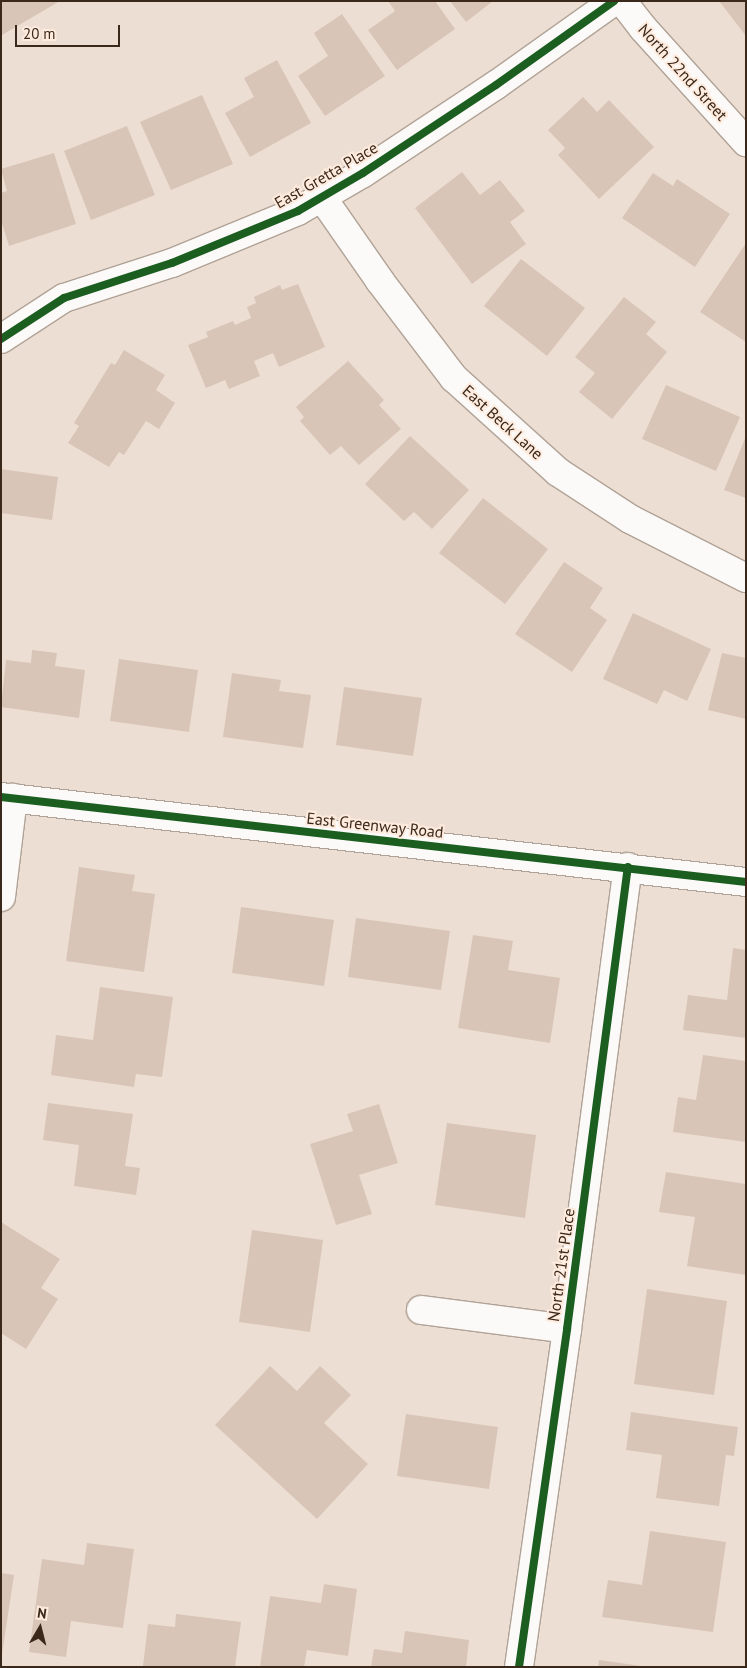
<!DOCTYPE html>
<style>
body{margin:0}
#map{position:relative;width:747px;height:1668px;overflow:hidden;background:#edded3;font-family:"PT Sans",sans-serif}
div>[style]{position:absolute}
.building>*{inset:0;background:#d8c5b7}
.roads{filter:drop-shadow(1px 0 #b0a296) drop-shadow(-1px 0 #b0a296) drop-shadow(0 1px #b0a296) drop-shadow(0 -1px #b0a296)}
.street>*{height:28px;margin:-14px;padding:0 14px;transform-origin:14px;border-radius:14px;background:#fcfaf8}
.secondary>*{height:28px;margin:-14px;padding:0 14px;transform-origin:14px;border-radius:14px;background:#fcfaf8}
.cycleway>*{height:8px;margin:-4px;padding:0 4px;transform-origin:4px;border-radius:4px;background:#1b5e20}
span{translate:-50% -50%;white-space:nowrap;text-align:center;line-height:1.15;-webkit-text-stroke:4px #feebde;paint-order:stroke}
.street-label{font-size:16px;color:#3a281b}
.frame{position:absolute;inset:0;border:2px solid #3a281b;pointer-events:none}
.north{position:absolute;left:15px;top:1603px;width:50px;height:50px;-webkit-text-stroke:4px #feebde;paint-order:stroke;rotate:8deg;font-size:14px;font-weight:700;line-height:20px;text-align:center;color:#3a281b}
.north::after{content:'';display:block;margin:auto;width:18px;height:22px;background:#3a281b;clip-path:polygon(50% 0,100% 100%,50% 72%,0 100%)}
.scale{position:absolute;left:15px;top:25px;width:105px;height:22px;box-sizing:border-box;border:2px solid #3a281b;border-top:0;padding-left:6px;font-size:15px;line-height:18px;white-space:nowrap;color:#3a281b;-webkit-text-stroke:4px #feebde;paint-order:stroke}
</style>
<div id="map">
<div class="building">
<div style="clip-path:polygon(1px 1px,60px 1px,2px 35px)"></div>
<div style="clip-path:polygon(388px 1px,435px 1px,455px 29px,397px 70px,368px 30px,395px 11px)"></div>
<div style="clip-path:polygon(450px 1px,493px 1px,466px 22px)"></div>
<div style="clip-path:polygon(719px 1px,746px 1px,746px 36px)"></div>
<div style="clip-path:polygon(342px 14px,385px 76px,325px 116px,298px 76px,328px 56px,314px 33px)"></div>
<div style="clip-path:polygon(277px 60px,311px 123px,250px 157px,225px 113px,254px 97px,244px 78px)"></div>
<div style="clip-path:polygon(202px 95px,233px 164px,171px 190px,140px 122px)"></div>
<div style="clip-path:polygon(583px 97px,597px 112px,609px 100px,654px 147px,599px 199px,558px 155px,565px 148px,548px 130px)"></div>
<div style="clip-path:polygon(127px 126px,155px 195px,91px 220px,64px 151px)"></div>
<div style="clip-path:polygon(54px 153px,76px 224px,9px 246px,1px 220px,1px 193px,7px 191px,1px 169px)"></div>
<div style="clip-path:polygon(462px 172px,480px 195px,500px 180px,525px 211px,510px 222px,526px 244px,472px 284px,415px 208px)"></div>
<div style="clip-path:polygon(653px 173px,673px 186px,677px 179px,730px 214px,695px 267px,622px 218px)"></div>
<div style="clip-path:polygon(746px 243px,746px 342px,700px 312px)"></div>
<div style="clip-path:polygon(521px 259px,585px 308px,547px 356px,484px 306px)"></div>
<div style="clip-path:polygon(298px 284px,325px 347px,279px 367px,273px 353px,254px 361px,260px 376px,229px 389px,225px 380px,206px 388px,188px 345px,208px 337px,206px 332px,233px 321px,235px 325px,251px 318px,247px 307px,256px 303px,254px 297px,280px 285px,282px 290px)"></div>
<div style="clip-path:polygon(624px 297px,656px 322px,646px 334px,667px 352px,612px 419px,579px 392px,595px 373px,575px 357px)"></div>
<div style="clip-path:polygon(124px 350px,165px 375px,156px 390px,175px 403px,159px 429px,146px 421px,124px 455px,119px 452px,109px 467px,68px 443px,79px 426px,74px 423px,111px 363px,115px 365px)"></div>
<div style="clip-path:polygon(348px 361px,384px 400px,379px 405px,401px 429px,359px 465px,341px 446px,330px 455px,300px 421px,304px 417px,296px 407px)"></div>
<div style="clip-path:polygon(666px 385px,740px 417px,716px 471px,642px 439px)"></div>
<div style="clip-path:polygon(410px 436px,469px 490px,432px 529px,414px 512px,404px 521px,365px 484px)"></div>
<div style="clip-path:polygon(746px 436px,746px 498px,724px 490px)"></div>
<div style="clip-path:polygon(1px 469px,58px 477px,52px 520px,1px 513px)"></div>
<div style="clip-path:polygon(483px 498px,548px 549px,505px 604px,439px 553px)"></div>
<div style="clip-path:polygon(564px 562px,603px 588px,590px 608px,607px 620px,572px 672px,515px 634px)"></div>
<div style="clip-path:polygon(633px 613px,711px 649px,687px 701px,664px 690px,657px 704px,603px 679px)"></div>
<div style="clip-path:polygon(32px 650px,57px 653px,55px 666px,85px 670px,79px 718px,1px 707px,6px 660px,31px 663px)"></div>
<div style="clip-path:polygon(722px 653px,746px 658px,746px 719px,708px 710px)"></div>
<div style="clip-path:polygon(119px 659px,198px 670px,189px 732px,110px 721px)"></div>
<div style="clip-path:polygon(232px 673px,281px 680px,279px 691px,311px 695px,303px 748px,223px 737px)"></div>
<div style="clip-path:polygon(344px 687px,422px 698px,413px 756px,336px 745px)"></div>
<div style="clip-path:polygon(79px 867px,135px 875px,132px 891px,155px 894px,144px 972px,66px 961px)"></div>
<div style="clip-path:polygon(241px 907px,334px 920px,324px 986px,232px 973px)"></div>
<div style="clip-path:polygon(356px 918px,450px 931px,441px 990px,348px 977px)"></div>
<div style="clip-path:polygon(473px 935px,513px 941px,508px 970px,560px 978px,550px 1043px,458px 1028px)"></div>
<div style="clip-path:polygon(733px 948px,746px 950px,746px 1038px,683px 1030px,688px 995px,727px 1000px)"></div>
<div style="clip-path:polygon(100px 987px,173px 997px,162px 1077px,136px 1074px,134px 1087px,51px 1075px,56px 1035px,93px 1040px)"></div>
<div style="clip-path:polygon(703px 1055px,746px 1061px,746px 1142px,673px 1132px,678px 1097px,696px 1100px)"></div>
<div style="clip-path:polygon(48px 1103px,133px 1114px,125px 1166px,140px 1168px,136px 1195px,74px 1186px,79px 1145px,43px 1140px)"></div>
<div style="clip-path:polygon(379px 1104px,398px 1163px,359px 1175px,372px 1214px,336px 1225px,310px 1144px,353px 1131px,347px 1114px)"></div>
<div style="clip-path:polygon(447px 1123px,536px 1135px,525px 1218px,435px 1205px)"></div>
<div style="clip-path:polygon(666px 1172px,746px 1184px,746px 1275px,687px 1266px,695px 1217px,659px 1212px)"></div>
<div style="clip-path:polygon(1px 1222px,60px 1259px,41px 1288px,58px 1299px,26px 1349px,1px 1333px)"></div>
<div style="clip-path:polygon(252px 1230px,323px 1240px,310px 1332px,239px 1322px)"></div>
<div style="clip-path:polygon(647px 1289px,727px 1301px,714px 1395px,634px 1384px)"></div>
<div style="clip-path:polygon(270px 1366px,297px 1391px,320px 1366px,351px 1395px,324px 1423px,368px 1464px,317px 1519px,215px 1425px)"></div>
<div style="clip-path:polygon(631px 1412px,738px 1427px,734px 1456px,726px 1455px,719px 1506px,656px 1498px,662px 1455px,626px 1450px)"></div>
<div style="clip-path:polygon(406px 1414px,498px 1427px,489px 1489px,397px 1476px)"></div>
<div style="clip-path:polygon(650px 1531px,726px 1542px,713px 1632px,602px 1617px,608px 1580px,642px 1585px)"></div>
<div style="clip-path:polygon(87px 1543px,134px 1549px,123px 1628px,71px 1621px,66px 1657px,29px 1652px,42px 1559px,84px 1565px)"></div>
<div style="clip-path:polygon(1px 1573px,14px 1575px,2px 1654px,1px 1654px)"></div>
<div style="clip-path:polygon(324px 1584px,357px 1589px,348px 1656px,307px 1650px,304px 1667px,260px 1667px,270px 1596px,321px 1603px)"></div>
<div style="clip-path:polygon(176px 1614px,241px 1622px,235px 1667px,143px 1666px,148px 1624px,175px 1627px)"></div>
<div style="clip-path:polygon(405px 1631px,469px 1640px,466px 1667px,371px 1667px,374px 1649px,402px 1653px)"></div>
<div style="clip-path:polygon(599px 1660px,641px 1666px,641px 1667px,598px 1667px)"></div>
</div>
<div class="roads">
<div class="street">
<div style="left:622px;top:1px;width:34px;rotate:52deg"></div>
<div style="left:643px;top:28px;width:154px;rotate:47.9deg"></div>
<div style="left:321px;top:196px;width:103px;rotate:55.2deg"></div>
<div style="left:380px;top:281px;width:122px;rotate:52.7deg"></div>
<div style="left:454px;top:378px;width:140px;rotate:42.1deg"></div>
<div style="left:558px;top:472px;width:86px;rotate:33.1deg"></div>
<div style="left:630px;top:519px;width:130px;rotate:27deg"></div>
<div style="left:1px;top:339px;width:75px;rotate:-33.1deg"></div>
<div style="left:64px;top:298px;width:114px;rotate:-18deg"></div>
<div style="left:172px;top:263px;width:136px;rotate:-22.4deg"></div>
<div style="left:298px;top:211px;width:75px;rotate:-30.3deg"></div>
<div style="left:363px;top:173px;width:159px;rotate:-33.5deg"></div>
<div style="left:496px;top:85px;width:145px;rotate:-35.4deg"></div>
<div style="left:1px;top:897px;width:100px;rotate:-83.1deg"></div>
<div style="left:421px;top:1310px;width:147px;rotate:7.4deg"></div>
<div style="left:519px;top:1667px;width:341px;rotate:-81.9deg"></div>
<div style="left:567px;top:1329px;width:466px;rotate:-82.5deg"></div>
</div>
<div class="secondary">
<div style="left:1px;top:797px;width:750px;rotate:6.51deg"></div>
</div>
</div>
<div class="cycleway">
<div style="left:1px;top:339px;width:75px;rotate:-33.1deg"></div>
<div style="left:64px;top:298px;width:114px;rotate:-18deg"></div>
<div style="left:172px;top:263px;width:136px;rotate:-22.4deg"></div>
<div style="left:298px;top:211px;width:75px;rotate:-30.3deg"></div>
<div style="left:363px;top:173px;width:159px;rotate:-33.5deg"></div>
<div style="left:496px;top:85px;width:145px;rotate:-35.4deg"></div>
<div style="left:1px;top:797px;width:750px;rotate:6.51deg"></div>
<div style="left:519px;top:1667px;width:341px;rotate:-81.9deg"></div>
<div style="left:567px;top:1329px;width:466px;rotate:-82.5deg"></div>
</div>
<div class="street-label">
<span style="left:683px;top:72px;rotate:48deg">North 22nd Street</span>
<span style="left:326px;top:175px;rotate:-30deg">East Gretta Place</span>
<span style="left:503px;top:422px;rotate:42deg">East Beck Lane</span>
<span style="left:375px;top:825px;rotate:6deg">East Greenway Road</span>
<span style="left:561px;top:1265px;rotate:-82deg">North 21st Place</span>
</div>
<div class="frame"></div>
<div class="north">N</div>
<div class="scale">20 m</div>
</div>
